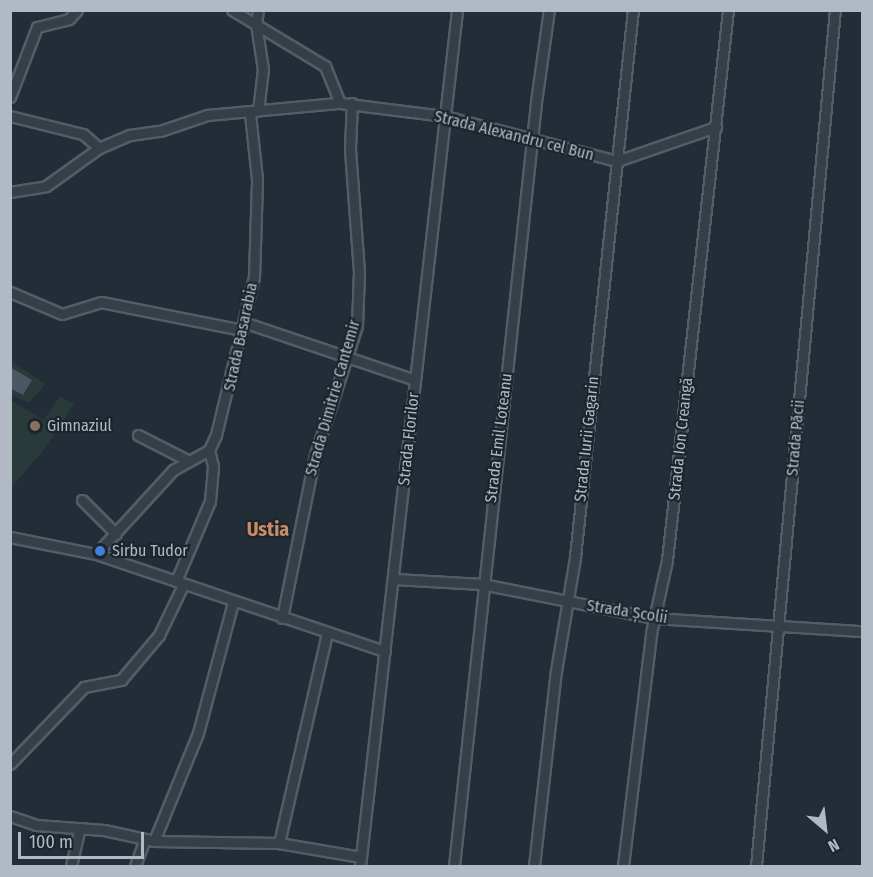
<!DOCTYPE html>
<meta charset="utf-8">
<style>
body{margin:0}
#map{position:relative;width:873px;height:877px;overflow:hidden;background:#232d37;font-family:"Fira Sans Condensed",sans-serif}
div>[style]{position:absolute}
.green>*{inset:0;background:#283b3a}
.building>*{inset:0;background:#4b5763}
.roads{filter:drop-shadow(2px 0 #545c65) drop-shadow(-2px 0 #545c65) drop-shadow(0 2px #545c65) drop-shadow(0 -2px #545c65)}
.street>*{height:9px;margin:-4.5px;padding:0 4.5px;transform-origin:4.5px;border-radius:4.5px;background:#363e48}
.dots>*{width:16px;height:16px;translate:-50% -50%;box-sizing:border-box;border:3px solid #1c242c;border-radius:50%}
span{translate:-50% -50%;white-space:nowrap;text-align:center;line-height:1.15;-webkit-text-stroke:4.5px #1c242c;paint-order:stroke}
.street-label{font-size:16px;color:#b1b9c4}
.poi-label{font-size:16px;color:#b1b9c4}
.left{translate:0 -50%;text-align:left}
.quarter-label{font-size:20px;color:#ca8c66;font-weight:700}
.frame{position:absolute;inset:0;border:12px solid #b1b9c4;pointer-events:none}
.north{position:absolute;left:795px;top:799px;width:60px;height:60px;-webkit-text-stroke:4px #1c242c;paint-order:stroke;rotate:152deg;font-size:16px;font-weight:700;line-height:24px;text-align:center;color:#b1b9c4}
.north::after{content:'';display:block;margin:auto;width:21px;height:27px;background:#b1b9c4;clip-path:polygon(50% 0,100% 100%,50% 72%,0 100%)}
.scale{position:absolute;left:18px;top:832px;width:126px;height:27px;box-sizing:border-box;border:3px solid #b1b9c4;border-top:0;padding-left:8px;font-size:18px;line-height:21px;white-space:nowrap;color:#b1b9c4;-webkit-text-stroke:4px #1c242c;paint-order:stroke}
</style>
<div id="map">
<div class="green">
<div style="clip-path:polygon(10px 360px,45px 384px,29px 403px,11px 395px)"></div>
<div style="clip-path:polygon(60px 397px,74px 404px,45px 448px,11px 488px,11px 400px,43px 420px)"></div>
</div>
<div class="building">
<div style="clip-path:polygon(10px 367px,32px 380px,23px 395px,10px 388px)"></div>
</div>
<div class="roads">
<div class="street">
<div style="left:232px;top:10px;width:109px;rotate:31.1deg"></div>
<div style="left:325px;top:66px;width:40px;rotate:68deg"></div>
<div style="left:258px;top:10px;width:14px;rotate:98deg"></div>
<div style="left:256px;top:24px;width:46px;rotate:81.2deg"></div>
<div style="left:263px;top:69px;width:42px;rotate:96.8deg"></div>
<div style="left:10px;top:97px;width:75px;rotate:-68.9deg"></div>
<div style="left:37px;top:27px;width:33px;rotate:-14deg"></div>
<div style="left:69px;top:19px;width:12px;rotate:-48deg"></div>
<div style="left:10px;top:116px;width:75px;rotate:13.9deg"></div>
<div style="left:83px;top:134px;width:21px;rotate:41deg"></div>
<div style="left:10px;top:192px;width:36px;rotate:-9deg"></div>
<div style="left:46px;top:186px;width:65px;rotate:-35.6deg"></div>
<div style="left:99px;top:148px;width:34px;rotate:-23deg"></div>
<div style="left:130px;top:135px;width:30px;rotate:-8deg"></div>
<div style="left:160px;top:131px;width:50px;rotate:-18.8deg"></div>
<div style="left:207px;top:115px;width:134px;rotate:-5.2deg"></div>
<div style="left:340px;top:103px;width:106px;rotate:7.1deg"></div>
<div style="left:445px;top:116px;width:178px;rotate:14.7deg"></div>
<div style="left:617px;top:161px;width:105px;rotate:-19deg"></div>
<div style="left:10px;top:292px;width:56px;rotate:22.9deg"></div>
<div style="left:62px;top:314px;width:41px;rotate:-17.1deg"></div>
<div style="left:101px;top:302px;width:144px;rotate:11.2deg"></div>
<div style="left:246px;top:323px;width:178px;rotate:18.6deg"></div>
<div style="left:138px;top:435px;width:57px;rotate:27deg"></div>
<div style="left:82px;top:500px;width:48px;rotate:45deg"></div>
<div style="left:10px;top:537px;width:88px;rotate:11.2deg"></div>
<div style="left:96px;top:554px;width:305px;rotate:18.6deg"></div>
<div style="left:96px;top:554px;width:114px;rotate:-47.5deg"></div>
<div style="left:173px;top:470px;width:41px;rotate:-29.1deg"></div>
<div style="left:209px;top:450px;width:17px;rotate:-65deg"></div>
<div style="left:216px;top:435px;width:163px;rotate:-76.5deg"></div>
<div style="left:254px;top:277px;width:98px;rotate:-88.2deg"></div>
<div style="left:257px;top:179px;width:65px;rotate:-96.1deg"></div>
<div style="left:394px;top:579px;width:88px;rotate:3.3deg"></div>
<div style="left:482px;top:584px;width:174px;rotate:11.2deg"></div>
<div style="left:653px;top:618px;width:209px;rotate:3.6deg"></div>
<div style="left:176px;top:581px;width:87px;rotate:-67deg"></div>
<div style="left:210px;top:501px;width:35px;rotate:-85deg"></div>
<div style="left:213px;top:466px;width:16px;rotate:-104deg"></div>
<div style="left:282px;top:618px;width:166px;rotate:-78.6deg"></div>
<div style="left:315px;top:455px;width:136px;rotate:-72deg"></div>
<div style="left:357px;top:326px;width:54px;rotate:-87.9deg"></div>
<div style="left:359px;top:272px;width:124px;rotate:-94.2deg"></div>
<div style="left:350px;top:148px;width:45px;rotate:-87.5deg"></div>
<div style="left:10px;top:764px;width:107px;rotate:-46.1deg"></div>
<div style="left:84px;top:687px;width:38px;rotate:-11deg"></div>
<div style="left:121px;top:680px;width:59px;rotate:-49.8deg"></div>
<div style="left:159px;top:635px;width:55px;rotate:-64.4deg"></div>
<div style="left:10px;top:816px;width:28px;rotate:19deg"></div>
<div style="left:36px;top:825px;width:68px;rotate:4.2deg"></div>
<div style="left:104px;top:830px;width:51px;rotate:12.4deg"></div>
<div style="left:154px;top:841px;width:125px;rotate:0.9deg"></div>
<div style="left:279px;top:843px;width:83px;rotate:9.7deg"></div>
<div style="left:154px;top:841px;width:117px;rotate:-67.8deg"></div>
<div style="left:198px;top:733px;width:136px;rotate:-75deg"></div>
<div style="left:279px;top:843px;width:215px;rotate:-77.1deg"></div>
<div style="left:71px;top:866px;width:39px;rotate:-77deg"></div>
<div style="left:135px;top:866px;width:29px;rotate:-70deg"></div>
<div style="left:360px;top:866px;width:861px;rotate:-83.53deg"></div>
<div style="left:454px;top:866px;width:768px;rotate:-83.87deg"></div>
<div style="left:536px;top:102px;width:93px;rotate:-82deg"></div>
<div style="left:534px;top:866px;width:196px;rotate:-83.6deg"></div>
<div style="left:556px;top:671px;width:116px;rotate:-80.5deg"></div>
<div style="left:575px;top:557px;width:550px;rotate:-83.95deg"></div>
<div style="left:623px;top:866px;width:235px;rotate:-83.1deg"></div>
<div style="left:651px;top:633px;width:75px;rotate:-77.6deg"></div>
<div style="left:667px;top:560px;width:553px;rotate:-83.67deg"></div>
<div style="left:756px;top:866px;width:860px;rotate:-84.73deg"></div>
</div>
</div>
<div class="dots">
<div style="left:35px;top:426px;background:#8d6e63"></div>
<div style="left:100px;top:551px;background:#3f7fe0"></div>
</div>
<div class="street-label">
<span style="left:514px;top:136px;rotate:14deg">Strada Alexandru cel Bun</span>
<span style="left:241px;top:337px;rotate:-78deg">Strada Basarabia</span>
<span style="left:333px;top:398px;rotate:-74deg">Strada Dimitrie Cantemir</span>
<span style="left:499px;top:438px;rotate:-83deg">Strada Emil Loteanu</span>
<span style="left:796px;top:438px;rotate:-85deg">Strada Păcii</span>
<span style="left:409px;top:439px;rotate:-84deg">Strada Florilor</span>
<span style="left:587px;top:439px;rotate:-84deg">Strada Iurii Gagarin</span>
<span style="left:681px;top:439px;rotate:-84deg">Strada Ion Creangă</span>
<span style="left:627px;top:612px;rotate:9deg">Strada Școlii</span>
</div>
<div class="poi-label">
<span class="left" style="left:47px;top:426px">Gimnaziul</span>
<span class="left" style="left:112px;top:551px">Sirbu Tudor</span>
</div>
<div class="quarter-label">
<span style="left:268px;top:529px">Ustia</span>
</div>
<div class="frame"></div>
<div class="north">N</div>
<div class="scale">100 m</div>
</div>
